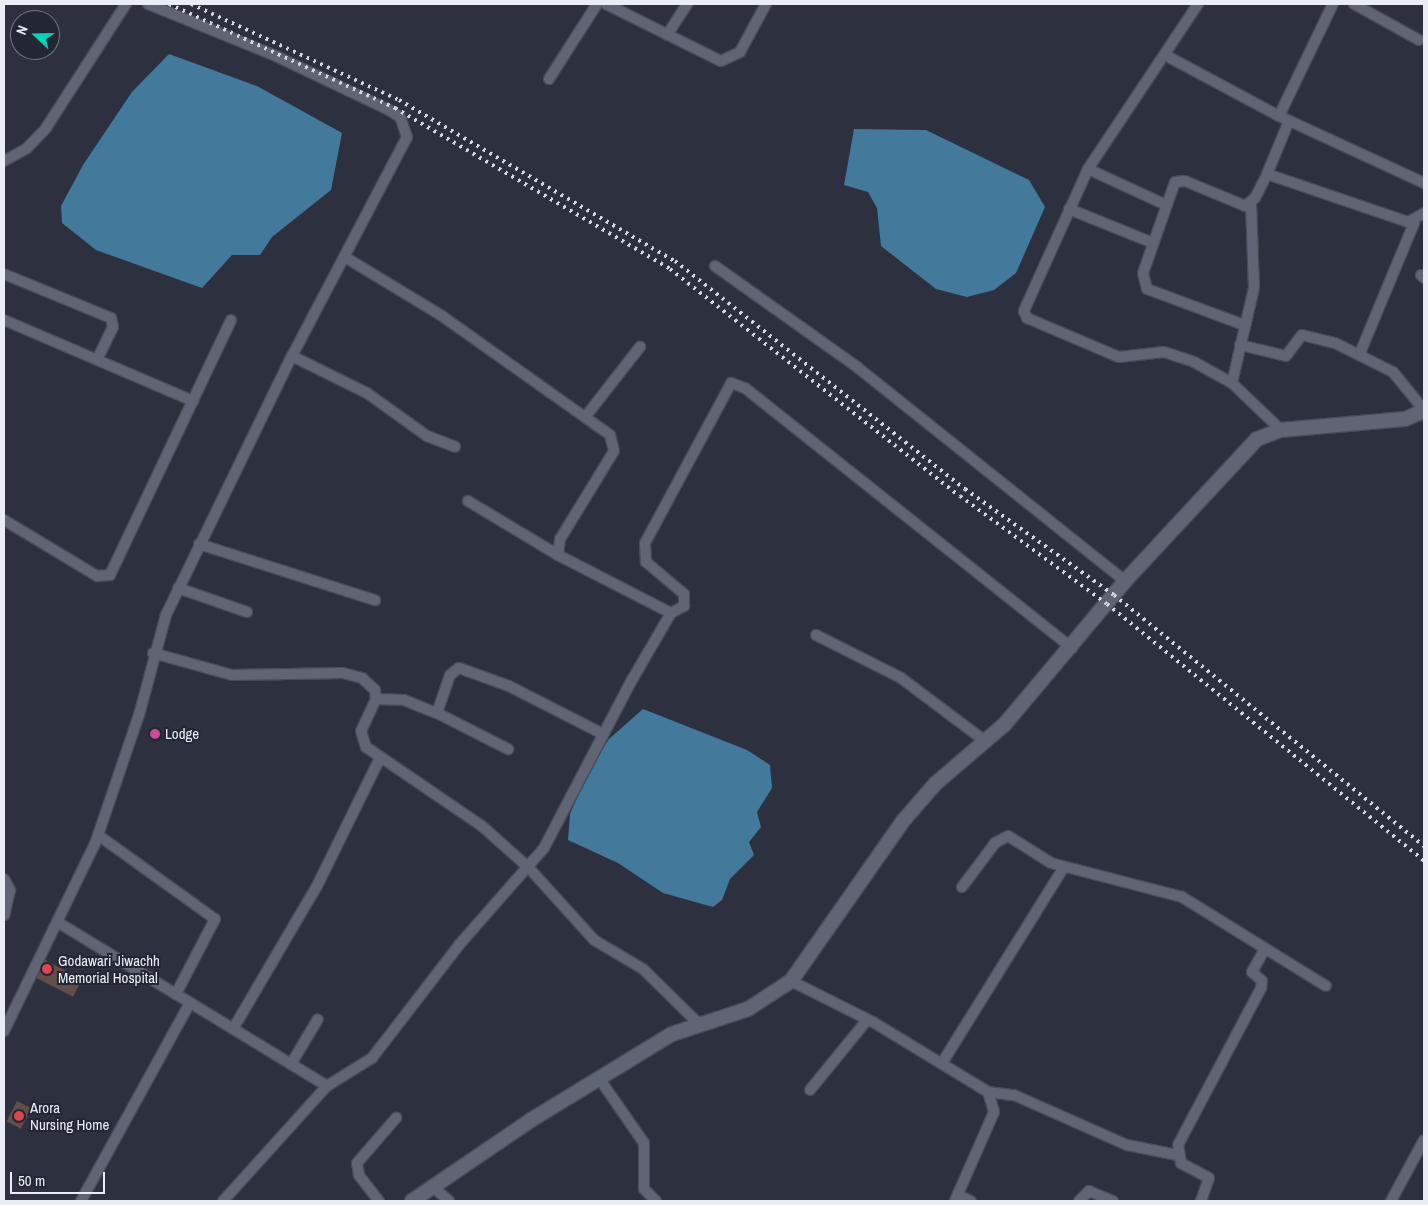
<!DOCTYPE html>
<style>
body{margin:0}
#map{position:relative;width:1428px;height:1205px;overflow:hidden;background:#2d313f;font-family:"Archivo Narrow",sans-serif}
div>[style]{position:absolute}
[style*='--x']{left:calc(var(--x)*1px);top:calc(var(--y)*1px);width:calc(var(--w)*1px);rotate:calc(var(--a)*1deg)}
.water>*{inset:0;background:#43799b}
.building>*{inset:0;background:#614f49;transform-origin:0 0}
.roads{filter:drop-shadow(1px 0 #484c57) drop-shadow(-1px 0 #484c57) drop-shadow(0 1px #484c57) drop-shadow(0 -1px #484c57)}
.street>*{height:10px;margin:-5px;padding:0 5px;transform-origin:5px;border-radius:5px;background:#606575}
.secondary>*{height:14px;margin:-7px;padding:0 7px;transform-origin:7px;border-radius:7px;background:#606575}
.rail>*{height:4px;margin-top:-2px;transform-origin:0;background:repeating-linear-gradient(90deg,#d5d8e2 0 2.5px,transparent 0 7.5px)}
.dots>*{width:14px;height:14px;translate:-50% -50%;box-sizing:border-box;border:2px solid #232734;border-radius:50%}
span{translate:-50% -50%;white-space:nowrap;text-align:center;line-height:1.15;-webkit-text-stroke:4px #232734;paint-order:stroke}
.poi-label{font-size:15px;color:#eaedf6}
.left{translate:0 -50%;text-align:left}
.frame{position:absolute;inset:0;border:5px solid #eaedf6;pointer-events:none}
.north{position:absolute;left:10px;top:10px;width:50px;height:50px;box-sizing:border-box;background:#232734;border:1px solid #737682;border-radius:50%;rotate:291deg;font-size:14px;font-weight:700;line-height:20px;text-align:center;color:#eaedf6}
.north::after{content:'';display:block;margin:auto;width:18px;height:22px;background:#00d5b7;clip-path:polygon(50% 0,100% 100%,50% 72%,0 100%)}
.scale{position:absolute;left:10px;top:1172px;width:95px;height:22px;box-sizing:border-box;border:2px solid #eaedf6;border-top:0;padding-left:6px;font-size:15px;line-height:18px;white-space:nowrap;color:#eaedf6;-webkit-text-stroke:4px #232734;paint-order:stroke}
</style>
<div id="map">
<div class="water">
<div style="clip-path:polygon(169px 54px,257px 86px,342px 133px,331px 190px,272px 237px,260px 255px,232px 255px,202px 288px,96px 250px,62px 223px,61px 206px,83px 165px,132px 92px)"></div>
<div style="clip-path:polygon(854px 129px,926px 130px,1029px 180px,1045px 207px,1016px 273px,994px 290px,967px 297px,936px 289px,881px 246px,877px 208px,868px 192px,844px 185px)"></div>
<div style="clip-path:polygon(643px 709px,747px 750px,770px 765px,772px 788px,757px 812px,761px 827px,749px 842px,754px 855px,730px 879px,722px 900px,713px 907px,663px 893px,618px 863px,568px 840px,570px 814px,589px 770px,609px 739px)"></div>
</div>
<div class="building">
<div style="left:43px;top:959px;width:44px;height:20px;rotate:27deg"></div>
<div style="left:17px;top:1101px;width:16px;height:23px;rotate:27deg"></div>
</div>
<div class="roads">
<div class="street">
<div style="--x:606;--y:4;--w:128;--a:26.4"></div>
<div style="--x:721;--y:61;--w:21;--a:-25"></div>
<div style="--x:740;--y:52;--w:55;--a:-61.6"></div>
<div style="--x:1198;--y:4;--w:198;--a:123.7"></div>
<div style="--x:1088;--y:169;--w:156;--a:114.3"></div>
<div style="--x:1024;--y:311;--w:8;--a:67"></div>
<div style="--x:1027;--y:318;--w:100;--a:23"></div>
<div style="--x:1119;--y:357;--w:45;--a:-6.3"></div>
<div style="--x:1164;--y:352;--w:32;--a:18"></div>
<div style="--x:1194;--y:362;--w:43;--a:28.9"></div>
<div style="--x:1232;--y:383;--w:68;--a:43.8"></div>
<div style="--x:1354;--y:4;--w:74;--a:29"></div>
<div style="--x:667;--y:35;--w:37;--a:-57"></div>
<div style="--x:1165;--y:55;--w:129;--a:28.2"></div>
<div style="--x:1279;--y:116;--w:124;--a:-64.3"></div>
<div style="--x:549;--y:79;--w:89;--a:-57.4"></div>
<div style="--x:1279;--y:116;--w:160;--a:24.8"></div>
<div style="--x:4;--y:161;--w:26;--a:-29"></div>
<div style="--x:27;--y:148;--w:28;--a:-46"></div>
<div style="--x:46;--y:128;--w:148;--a:-57.2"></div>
<div style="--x:1088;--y:169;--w:86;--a:24.8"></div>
<div style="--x:1267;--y:174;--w:57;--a:-67.5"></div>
<div style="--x:1069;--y:209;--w:91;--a:22"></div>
<div style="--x:345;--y:257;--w:114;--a:31.3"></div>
<div style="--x:442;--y:316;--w:206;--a:35.3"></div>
<div style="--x:610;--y:435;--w:16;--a:76"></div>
<div style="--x:614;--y:451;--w:103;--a:121.5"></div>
<div style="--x:560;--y:539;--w:16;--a:97"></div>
<div style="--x:558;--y:555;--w:127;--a:27.2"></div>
<div style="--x:715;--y:266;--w:174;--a:35.4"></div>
<div style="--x:857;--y:367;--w:343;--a:38.6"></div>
<div style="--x:4;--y:274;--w:116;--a:22.4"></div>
<div style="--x:111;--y:318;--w:9;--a:77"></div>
<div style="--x:113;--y:327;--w:34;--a:116"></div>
<div style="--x:1421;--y:275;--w:4;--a:45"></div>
<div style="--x:4;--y:320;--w:206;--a:23.2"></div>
<div style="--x:1244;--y:325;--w:103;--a:-159.6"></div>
<div style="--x:1147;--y:289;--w:16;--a:-104"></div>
<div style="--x:1143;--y:273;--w:96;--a:-70.6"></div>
<div style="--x:1175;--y:182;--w:10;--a:-6"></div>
<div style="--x:1185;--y:181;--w:65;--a:22.6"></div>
<div style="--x:1245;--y:206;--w:13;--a:-39"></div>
<div style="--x:1255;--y:198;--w:27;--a:-63"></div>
<div style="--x:1267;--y:174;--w:149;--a:18.8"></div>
<div style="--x:1408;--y:222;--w:18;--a:-29"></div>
<div style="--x:1240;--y:345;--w:47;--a:13.4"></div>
<div style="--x:1286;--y:356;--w:26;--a:-53"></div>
<div style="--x:1302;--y:335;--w:34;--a:14"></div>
<div style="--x:1335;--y:343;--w:65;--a:26.6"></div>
<div style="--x:1393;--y:372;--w:49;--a:50.8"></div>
<div style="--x:1360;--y:353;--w:141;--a:-67.4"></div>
<div style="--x:292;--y:356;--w:84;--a:26.3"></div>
<div style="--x:367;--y:393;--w:74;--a:35.6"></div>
<div style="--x:427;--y:436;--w:30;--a:21"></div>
<div style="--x:1232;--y:383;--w:98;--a:-77"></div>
<div style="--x:1254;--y:288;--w:84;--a:-92"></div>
<div style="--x:586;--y:416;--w:88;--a:-52"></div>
<div style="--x:468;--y:501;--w:105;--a:31"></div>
<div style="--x:4;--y:520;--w:109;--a:31.1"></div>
<div style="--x:97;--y:576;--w:13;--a:-4"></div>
<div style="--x:110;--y:575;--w:282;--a:-64.6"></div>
<div style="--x:199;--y:544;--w:185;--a:17.7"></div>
<div style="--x:178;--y:588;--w:73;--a:19.2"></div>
<div style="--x:816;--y:635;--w:95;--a:26.8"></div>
<div style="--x:901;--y:678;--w:105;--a:36.9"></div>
<div style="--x:153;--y:653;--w:82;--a:15.6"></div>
<div style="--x:232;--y:675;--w:111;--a:-1"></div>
<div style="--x:343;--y:673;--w:20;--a:15"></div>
<div style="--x:362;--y:678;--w:18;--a:43"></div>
<div style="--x:375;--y:690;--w:9;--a:84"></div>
<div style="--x:376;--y:699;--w:35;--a:115"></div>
<div style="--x:361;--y:731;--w:17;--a:73"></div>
<div style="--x:366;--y:747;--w:140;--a:34.3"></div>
<div style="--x:482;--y:826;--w:63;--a:41.8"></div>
<div style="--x:529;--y:868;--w:97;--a:47.9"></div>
<div style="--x:594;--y:940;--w:57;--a:30.6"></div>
<div style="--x:643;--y:969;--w:78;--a:44.5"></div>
<div style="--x:376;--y:699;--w:28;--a:2"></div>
<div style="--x:404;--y:700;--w:35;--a:22"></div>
<div style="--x:437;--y:713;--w:40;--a:-71.1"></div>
<div style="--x:450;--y:675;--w:11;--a:-38"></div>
<div style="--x:459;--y:668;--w:53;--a:19.8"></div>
<div style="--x:509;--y:686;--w:106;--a:27.1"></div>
<div style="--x:437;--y:713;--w:80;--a:26.9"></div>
<div style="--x:98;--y:835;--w:144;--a:35.7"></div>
<div style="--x:215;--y:919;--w:85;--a:117.5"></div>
<div style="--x:4;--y:879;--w:13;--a:61"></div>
<div style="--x:10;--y:890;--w:26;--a:103"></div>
<div style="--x:962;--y:887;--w:55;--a:-53.1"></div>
<div style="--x:995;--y:843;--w:15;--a:-28"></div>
<div style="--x:1008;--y:836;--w:51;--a:32.1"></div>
<div style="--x:1051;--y:863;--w:135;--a:14.5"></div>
<div style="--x:1182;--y:897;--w:169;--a:31.7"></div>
<div style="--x:59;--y:923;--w:314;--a:31.3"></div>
<div style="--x:791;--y:981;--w:92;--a:26.6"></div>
<div style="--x:873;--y:1022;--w:135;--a:31.3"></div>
<div style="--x:988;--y:1092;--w:21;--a:73"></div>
<div style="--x:994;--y:1112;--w:97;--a:113.7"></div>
<div style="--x:233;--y:1029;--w:166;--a:-59.6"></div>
<div style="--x:317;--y:886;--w:143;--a:-63.8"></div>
<div style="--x:4;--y:1031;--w:208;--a:-64.1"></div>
<div style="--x:95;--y:844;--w:136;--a:-71.2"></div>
<div style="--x:139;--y:715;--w:104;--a:-74.9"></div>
<div style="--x:166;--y:615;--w:288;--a:-64.1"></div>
<div style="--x:292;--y:356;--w:247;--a:-62.3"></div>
<div style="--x:407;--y:137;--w:21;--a:-109"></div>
<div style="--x:400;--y:117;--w:13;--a:-148"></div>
<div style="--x:389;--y:110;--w:125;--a:-154.5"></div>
<div style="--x:276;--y:56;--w:138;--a:-157.9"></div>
<div style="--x:942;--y:1063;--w:231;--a:-58.1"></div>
<div style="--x:291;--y:1064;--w:52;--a:-59"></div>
<div style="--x:601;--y:1081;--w:75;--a:55.3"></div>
<div style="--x:644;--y:1143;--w:46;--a:90"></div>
<div style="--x:644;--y:1189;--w:17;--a:45"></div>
<div style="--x:810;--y:1090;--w:90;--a:-50.8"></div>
<div style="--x:988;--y:1092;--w:26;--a:7"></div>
<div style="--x:1014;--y:1095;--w:124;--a:23.9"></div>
<div style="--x:1127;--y:1145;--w:51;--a:11.3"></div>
<div style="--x:433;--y:1187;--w:21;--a:41"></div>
<div style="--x:958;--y:1195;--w:14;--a:25"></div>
<div style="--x:81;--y:1201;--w:226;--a:-61.2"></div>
<div style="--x:223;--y:1201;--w:155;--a:-47.9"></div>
<div style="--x:327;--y:1086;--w:53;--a:-31.9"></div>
<div style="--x:372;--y:1058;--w:143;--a:-52.4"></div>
<div style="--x:459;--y:945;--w:129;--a:-48.8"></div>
<div style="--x:544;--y:848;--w:190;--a:-62.4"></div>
<div style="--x:632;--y:680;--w:78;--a:-59.8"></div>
<div style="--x:671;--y:613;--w:15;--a:-28"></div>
<div style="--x:684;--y:606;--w:12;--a:-90"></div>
<div style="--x:684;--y:594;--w:50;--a:-139.9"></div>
<div style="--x:646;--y:562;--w:19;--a:-93"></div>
<div style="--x:645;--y:543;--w:182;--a:-61.7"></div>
<div style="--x:731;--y:383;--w:15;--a:20"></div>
<div style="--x:745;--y:388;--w:418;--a:38.5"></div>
<div style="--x:379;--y:1201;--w:33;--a:-128"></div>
<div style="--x:359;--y:1175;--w:12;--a:-99"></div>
<div style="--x:357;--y:1163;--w:60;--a:-49.1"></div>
<div style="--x:1079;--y:1201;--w:14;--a:-45"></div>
<div style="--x:1089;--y:1191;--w:26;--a:23"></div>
<div style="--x:1201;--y:1201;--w:24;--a:-71"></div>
<div style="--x:1209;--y:1178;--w:32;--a:-152"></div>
<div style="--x:1181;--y:1163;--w:18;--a:-99"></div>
<div style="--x:1178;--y:1145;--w:178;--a:-62.1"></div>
<div style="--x:1261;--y:988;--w:7;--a:-82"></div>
<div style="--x:1262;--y:981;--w:13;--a:-138"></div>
<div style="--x:1252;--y:972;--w:26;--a:-61"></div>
<div style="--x:1391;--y:1201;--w:69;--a:-61.6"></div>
</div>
<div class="secondary">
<div style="--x:412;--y:1201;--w:144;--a:-34.2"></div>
<div style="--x:531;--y:1120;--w:165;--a:-31.4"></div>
<div style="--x:672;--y:1034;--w:80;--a:-18.2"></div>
<div style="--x:748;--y:1009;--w:51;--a:-33.1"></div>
<div style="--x:791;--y:981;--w:195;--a:-55"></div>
<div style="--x:903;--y:821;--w:49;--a:-49.1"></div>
<div style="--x:935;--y:784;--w:92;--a:-40.6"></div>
<div style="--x:1005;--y:724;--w:187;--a:-50"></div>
<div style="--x:1125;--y:581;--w:194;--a:-47.1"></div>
<div style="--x:1257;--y:439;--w:26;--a:-21"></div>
<div style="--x:1281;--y:430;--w:124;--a:-5.1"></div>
<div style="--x:1405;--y:419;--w:21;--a:-23"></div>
</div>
</div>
<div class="rail">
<div style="--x:169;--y:4;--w:249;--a:24.7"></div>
<div style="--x:395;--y:108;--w:319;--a:30.3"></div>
<div style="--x:670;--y:269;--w:368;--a:38.1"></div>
<div style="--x:960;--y:496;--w:182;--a:36.3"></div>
<div style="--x:1107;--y:604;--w:408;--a:39"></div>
<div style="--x:191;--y:4;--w:229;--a:24.8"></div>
<div style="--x:399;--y:100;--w:320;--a:30.3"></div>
<div style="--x:675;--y:261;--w:369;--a:38.2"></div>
<div style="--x:965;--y:489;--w:183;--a:35.4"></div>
<div style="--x:1114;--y:595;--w:399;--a:39"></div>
</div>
<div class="dots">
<div style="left:155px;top:734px;background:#d1479c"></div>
<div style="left:47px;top:969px;background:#e0444e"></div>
<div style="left:19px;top:1116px;background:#e0444e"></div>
</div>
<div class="poi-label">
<span class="left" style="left:165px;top:734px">Lodge</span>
<span class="left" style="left:58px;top:969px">Godawari Jiwachh<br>Memorial Hospital</span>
<span class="left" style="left:30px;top:1116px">Arora<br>Nursing Home</span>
</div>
<div class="frame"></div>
<div class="north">N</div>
<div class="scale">50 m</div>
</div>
